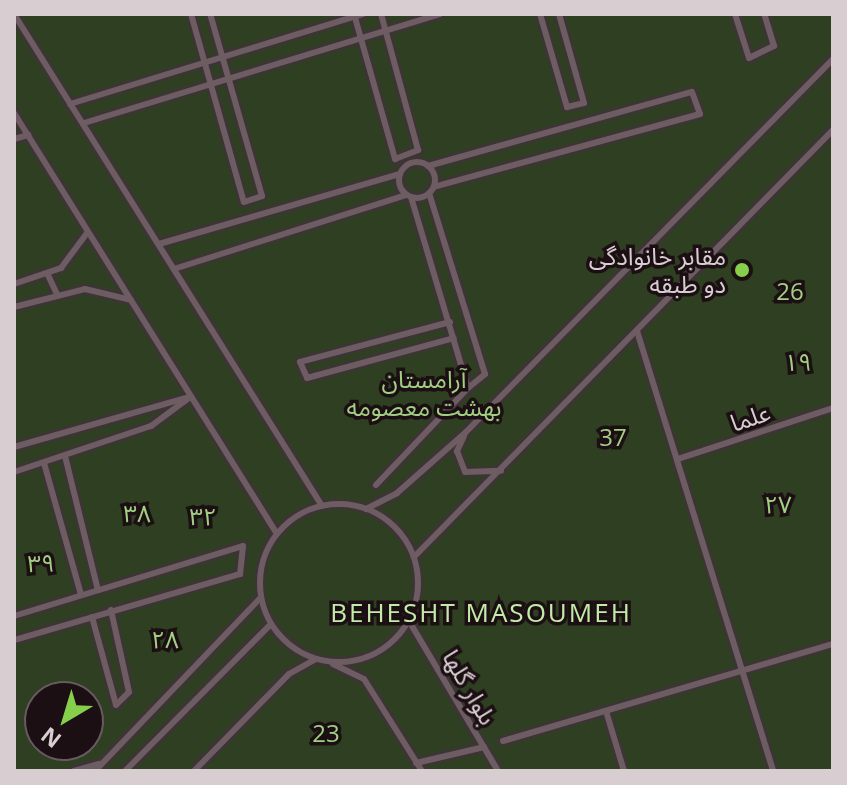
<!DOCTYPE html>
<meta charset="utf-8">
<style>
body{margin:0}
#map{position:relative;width:847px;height:785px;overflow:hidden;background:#26181c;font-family:"Open Sans","Noto Sans Arabic",sans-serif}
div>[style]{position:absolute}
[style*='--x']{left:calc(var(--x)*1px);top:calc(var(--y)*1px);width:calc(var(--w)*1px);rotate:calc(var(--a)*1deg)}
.green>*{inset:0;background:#2e4021}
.roads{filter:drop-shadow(2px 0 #3e3437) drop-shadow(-2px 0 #3e3437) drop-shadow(0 2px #3e3437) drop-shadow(0 -2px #3e3437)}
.service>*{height:6px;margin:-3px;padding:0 3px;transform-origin:3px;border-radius:3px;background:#6d5d62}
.service>.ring{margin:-3px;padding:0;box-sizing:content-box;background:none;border:6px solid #6d5d62;border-radius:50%}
.dots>*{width:22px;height:22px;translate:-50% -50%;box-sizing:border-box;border:4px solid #1c0f13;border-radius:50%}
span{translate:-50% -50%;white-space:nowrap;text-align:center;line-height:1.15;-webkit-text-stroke:7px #1c0f13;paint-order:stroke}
.poi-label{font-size:24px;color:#d8ced1}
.right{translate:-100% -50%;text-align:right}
.park-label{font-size:24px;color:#a2d083}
.street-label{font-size:24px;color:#d8ced1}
.neighbourhood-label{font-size:26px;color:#c1eba7;letter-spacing:2px}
.frame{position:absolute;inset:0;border:16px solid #d8ced1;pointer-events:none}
.north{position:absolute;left:24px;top:681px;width:80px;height:80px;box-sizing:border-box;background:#1c0f13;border:2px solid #675b5f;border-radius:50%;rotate:218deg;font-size:22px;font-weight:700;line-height:32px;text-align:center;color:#d8ced1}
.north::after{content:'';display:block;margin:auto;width:28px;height:36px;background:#86cf4b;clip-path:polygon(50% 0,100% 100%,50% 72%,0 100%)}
</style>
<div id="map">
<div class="green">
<div style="clip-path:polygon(evenodd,14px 14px,833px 14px,833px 771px,14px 771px,14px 14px,40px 697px,88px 697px,88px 745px,40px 745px,40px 697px)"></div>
</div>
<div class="roads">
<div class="service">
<div style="--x:14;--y:14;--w:580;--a:57.95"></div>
<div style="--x:191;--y:14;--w:195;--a:74.3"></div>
<div style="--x:244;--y:202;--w:19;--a:-18"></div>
<div style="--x:262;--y:196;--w:189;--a:-105.9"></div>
<div style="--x:354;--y:14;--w:151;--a:74.2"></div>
<div style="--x:395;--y:159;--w:25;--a:-21"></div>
<div style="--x:418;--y:150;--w:141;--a:-105.2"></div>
<div style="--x:540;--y:14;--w:97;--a:73.8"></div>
<div style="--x:567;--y:107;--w:17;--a:-13"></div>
<div style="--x:584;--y:103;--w:92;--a:-105.7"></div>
<div style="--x:735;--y:14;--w:46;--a:72.3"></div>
<div style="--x:749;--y:58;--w:28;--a:-26"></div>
<div style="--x:774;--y:46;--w:34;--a:-107"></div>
<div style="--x:70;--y:104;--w:306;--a:-17.1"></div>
<div style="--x:14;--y:113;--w:496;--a:58"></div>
<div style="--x:84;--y:123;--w:372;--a:-17"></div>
<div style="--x:14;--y:139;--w:15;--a:-16"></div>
<div class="ring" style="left:399px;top:162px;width:30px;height:30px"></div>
<div style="--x:428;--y:166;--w:274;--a:-15.7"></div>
<div style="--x:692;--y:92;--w:23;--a:70"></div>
<div style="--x:700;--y:114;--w:276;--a:164.7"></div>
<div style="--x:411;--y:197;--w:199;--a:73.4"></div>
<div style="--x:468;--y:388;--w:22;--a:-39"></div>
<div style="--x:485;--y:374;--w:189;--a:-107.2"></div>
<div style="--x:159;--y:244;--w:251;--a:-16.2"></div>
<div style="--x:174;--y:269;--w:244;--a:-17.7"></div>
<div style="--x:48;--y:275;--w:21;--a:65"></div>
<div style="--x:14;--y:284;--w:50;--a:-18.8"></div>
<div style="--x:61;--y:268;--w:44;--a:-53.4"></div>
<div style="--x:14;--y:307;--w:73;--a:-14.2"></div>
<div style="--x:85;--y:289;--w:47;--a:13.4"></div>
<div style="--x:450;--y:322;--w:155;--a:165.1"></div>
<div style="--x:300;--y:362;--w:17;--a:66"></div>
<div style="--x:307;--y:378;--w:152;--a:-15.2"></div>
<div style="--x:637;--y:331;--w:461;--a:72.8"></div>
<div style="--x:464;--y:436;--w:17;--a:115"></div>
<div style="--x:457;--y:451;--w:22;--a:69"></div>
<div style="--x:465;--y:472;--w:36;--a:-2"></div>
<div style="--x:14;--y:447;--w:179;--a:-15.9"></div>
<div style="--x:65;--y:456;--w:138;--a:76.2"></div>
<div style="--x:678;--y:459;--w:163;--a:-18.2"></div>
<div style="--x:44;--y:463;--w:137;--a:74.3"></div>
<div style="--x:14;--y:472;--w:145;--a:-18.6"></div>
<div style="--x:151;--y:426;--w:49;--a:-36.6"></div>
<div style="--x:376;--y:485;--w:134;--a:-46.5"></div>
<div class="ring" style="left:260px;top:504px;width:152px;height:152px"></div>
<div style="--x:366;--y:509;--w:35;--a:-27"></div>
<div style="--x:397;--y:493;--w:91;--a:-41.4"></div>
<div style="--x:465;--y:433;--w:525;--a:-45.46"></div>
<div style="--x:414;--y:557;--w:598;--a:-45.54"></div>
<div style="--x:14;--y:616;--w:239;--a:-17"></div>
<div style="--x:243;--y:546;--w:28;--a:96"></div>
<div style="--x:240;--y:574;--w:235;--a:163.7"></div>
<div style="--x:92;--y:617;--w:91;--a:74.7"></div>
<div style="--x:116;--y:705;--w:18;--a:-45"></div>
<div style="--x:129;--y:692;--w:84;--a:-102.4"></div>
<div style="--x:409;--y:621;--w:174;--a:59.3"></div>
<div style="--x:333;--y:664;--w:34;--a:26"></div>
<div style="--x:364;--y:679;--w:109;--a:57.8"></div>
<div style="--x:606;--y:711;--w:63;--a:73.3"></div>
<div style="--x:503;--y:741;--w:344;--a:-16.4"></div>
<div style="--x:416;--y:763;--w:70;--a:-13.2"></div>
<div style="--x:74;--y:771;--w:26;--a:-16"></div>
<div style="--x:95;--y:771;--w:240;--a:-46.3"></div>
<div style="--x:125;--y:771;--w:207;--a:-45.2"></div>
<div style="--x:194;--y:771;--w:136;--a:-45.6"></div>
<div style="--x:289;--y:674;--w:31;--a:-29"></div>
</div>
</div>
<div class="dots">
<div style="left:742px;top:270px;background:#86cf4b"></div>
</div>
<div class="poi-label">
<span class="right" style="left:726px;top:270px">مقابر خانوادگی<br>دو طبقه</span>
</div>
<div class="park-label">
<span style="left:790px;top:291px">26</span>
<span style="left:798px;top:362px">۱۹</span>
<span style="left:424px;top:393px">آرامستان<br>بهشت معصومه</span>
<span style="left:613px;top:437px">37</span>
<span style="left:778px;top:504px">۲۷</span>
<span style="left:137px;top:513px">۳۸</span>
<span style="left:203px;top:516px">۳۲</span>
<span style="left:41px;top:563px">۳۹</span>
<span style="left:165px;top:639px">۲۸</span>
<span style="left:326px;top:733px">23</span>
</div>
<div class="street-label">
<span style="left:750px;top:417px;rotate:-18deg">علما</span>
<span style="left:470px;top:687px;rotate:60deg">بلوار گلها</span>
</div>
<div class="neighbourhood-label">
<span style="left:481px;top:613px">BEHESHT MASOUMEH</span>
</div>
<div class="frame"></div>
<div class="north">N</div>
</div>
